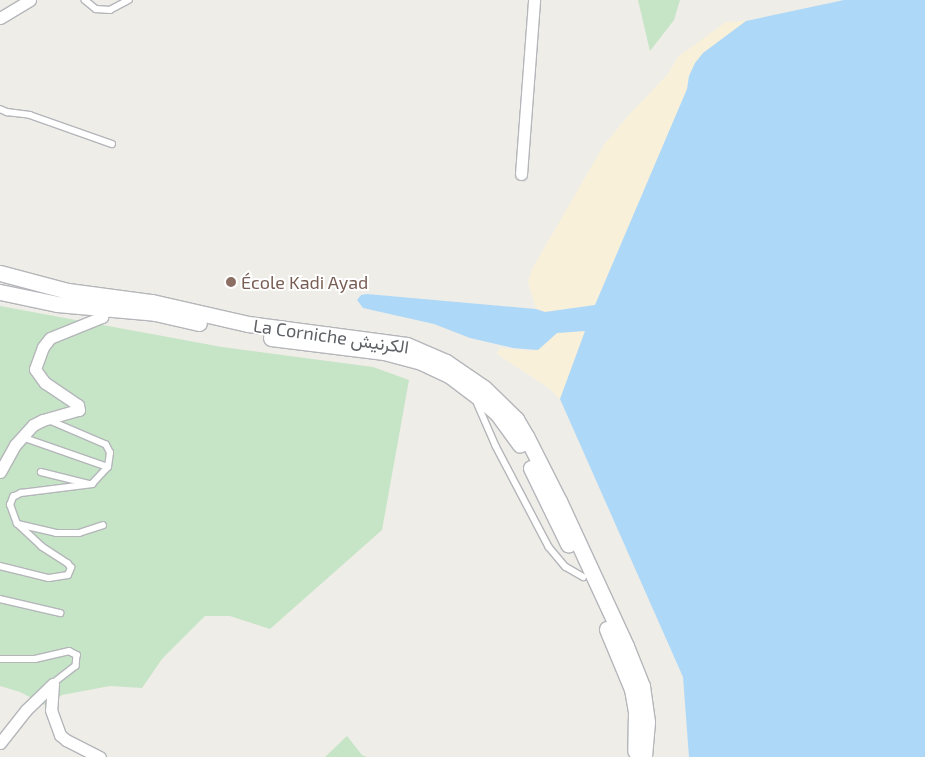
<!DOCTYPE html>
<meta charset="utf-8">
<style>
body{margin:0}
#map{position:relative;width:925px;height:757px;overflow:hidden;background:#efede7;font-family:"Exo 2",Vazirmatn,sans-serif}
div>[style]{position:absolute}
[style*='--x']{left:calc(var(--x)*1px);top:calc(var(--y)*1px);width:calc(var(--w)*1px);rotate:calc(var(--a)*1deg)}
.green>*{inset:0;background:#c6e4c6}
.sand>*{inset:0;background:#f8f0d9}
.water>*{inset:0;background:#aed8f8}
.roads{filter:drop-shadow(1px 0 #b4b6ba) drop-shadow(-1px 0 #b4b6ba) drop-shadow(0 1px #b4b6ba) drop-shadow(0 -1px #b4b6ba)}
.service>*{height:5.5px;margin:-2.75px;padding:0 2.75px;transform-origin:2.75px;border-radius:2.75px;background:#fff}
.minor>*{height:11px;margin:-5.5px;padding:0 5.5px;transform-origin:5.5px;border-radius:5.5px;background:#fff}
.secondary>*{height:15px;margin:-7.5px;padding:0 7.5px;transform-origin:7.5px;border-radius:7.5px;background:#fff}
.dots>*{width:14px;height:14px;translate:-50% -50%;box-sizing:border-box;border:2px solid #fff;border-radius:50%}
span{translate:-50% -50%;white-space:nowrap;text-align:center;line-height:1.15;-webkit-text-stroke:4px #fff;paint-order:stroke}
.education-label{font-size:18px;color:#785e54}
.left{translate:0 -50%;text-align:left}
.street-label{font-size:18px;color:#5e6165}
</style>
<div id="map">
<div class="green">
<div style="clip-path:polygon(638px 0,680px 0,674px 20px,650px 51px)"></div>
<div style="clip-path:polygon(0 306px,222px 347px,373px 367px,409px 380px,382px 530px,270px 629px,230px 616px,205px 616px,162px 659px,142px 688px,110px 686px,62px 695px,45px 705px,20px 692px,0 686px)"></div>
<div style="clip-path:polygon(347px 736px,362px 755px,367px 757px,325px 757px)"></div>
</div>
<div class="sand">
<div style="clip-path:polygon(746px 21px,703px 53px,689px 76px,687px 89px,595px 305px,545px 312px,536px 309px,528px 282px,532px 269px,604px 145px,628px 116px,668px 74px,678px 57px,726px 22px)"></div>
<div style="clip-path:polygon(585px 331px,560px 399px,549px 388px,497px 354px,500px 348px,531px 351px,541px 348px,557px 333px)"></div>
</div>
<div class="water">
<div style="clip-path:polygon(844px 0,925px 0,925px 757px,689px 757px,683px 677px,560px 399px,585px 331px,557px 333px,538px 350px,513px 348px,470px 338px,434px 324px,363px 308px,357px 300px,361px 295px,367px 294px,536px 309px,545px 312px,595px 305px,687px 89px,689px 76px,695px 63px,703px 53px,746px 21px)"></div>
</div>
<div class="roads">
<div class="service">
<div style="--x:85;--y:0;--w:14;--a:39"></div>
<div style="--x:96;--y:9;--w:14;--a:4"></div>
<div style="--x:110;--y:10;--w:21;--a:-28"></div>
<div style="--x:0;--y:109;--w:8;--a:23"></div>
<div style="--x:7;--y:112;--w:23;--a:7"></div>
<div style="--x:30;--y:115;--w:87;--a:19.5"></div>
<div style="--x:476;--y:400;--w:50;--a:66.5"></div>
<div style="--x:496;--y:446;--w:114;--a:62.3"></div>
<div style="--x:549;--y:547;--w:26;--a:50"></div>
<div style="--x:566;--y:567;--w:20;--a:30"></div>
<div style="--x:22;--y:437;--w:91;--a:19.2"></div>
<div style="--x:41;--y:472;--w:50;--a:13.8"></div>
<div style="--x:18;--y:524;--w:39;--a:13"></div>
<div style="--x:56;--y:533;--w:23;--a:0"></div>
<div style="--x:79;--y:533;--w:25;--a:-18"></div>
<div style="--x:0;--y:566;--w:50;--a:13.8"></div>
<div style="--x:49;--y:578;--w:19;--a:-9"></div>
<div style="--x:68;--y:575;--w:8;--a:-67"></div>
<div style="--x:71;--y:568;--w:5;--a:-127"></div>
<div style="--x:68;--y:564;--w:31;--a:-147"></div>
<div style="--x:42;--y:547;--w:34;--a:-137"></div>
<div style="--x:17;--y:524;--w:20;--a:-110"></div>
<div style="--x:10;--y:505;--w:9;--a:-69"></div>
<div style="--x:13;--y:497;--w:9;--a:-27"></div>
<div style="--x:21;--y:493;--w:72;--a:-7.2"></div>
<div style="--x:92;--y:484;--w:23;--a:-47"></div>
<div style="--x:108;--y:467;--w:14;--a:-82"></div>
<div style="--x:110;--y:453;--w:9;--a:-117"></div>
<div style="--x:106;--y:445;--w:63;--a:-156.7"></div>
<div style="--x:0;--y:599;--w:62;--a:13.1"></div>
<div style="--x:0;--y:659;--w:35;--a:0"></div>
<div style="--x:35;--y:659;--w:35;--a:-13"></div>
<div style="--x:69;--y:651;--w:9;--a:27"></div>
<div style="--x:77;--y:655;--w:11;--a:95"></div>
<div style="--x:76;--y:666;--w:29;--a:142"></div>
</div>
<div class="minor">
<div style="--x:0;--y:18;--w:35;--a:-31"></div>
<div style="--x:521;--y:174;--w:174;--a:-85.7"></div>
<div style="--x:0;--y:472;--w:31;--a:-61"></div>
<div style="--x:15;--y:445;--w:27;--a:-48"></div>
<div style="--x:33;--y:425;--w:11;--a:-27"></div>
<div style="--x:43;--y:420;--w:37;--a:-16"></div>
<div style="--x:79;--y:410;--w:5;--a:-101"></div>
<div style="--x:78;--y:405;--w:40;--a:-146"></div>
<div style="--x:45;--y:383;--w:17;--a:-126"></div>
<div style="--x:35;--y:369;--w:23;--a:-70"></div>
<div style="--x:43;--y:347;--w:11;--a:-52"></div>
<div style="--x:50;--y:338;--w:56;--a:-22"></div>
<div style="--x:102;--y:317;--w:16;--a:-72"></div>
<div style="--x:53;--y:684;--w:26;--a:94"></div>
<div style="--x:51;--y:710;--w:27;--a:70"></div>
<div style="--x:60;--y:735;--w:8;--a:40"></div>
<div style="--x:66;--y:740;--w:38;--a:27"></div>
<div style="--x:0;--y:743;--w:42;--a:-51.8"></div>
<div style="--x:26;--y:710;--w:37;--a:-44"></div>
</div>
<div class="secondary">
<div style="--x:0;--y:273;--w:70;--a:14.8"></div>
<div style="--x:68;--y:291;--w:85;--a:7.5"></div>
<div style="--x:152;--y:302;--w:98;--a:12.9"></div>
<div style="--x:248;--y:324;--w:160;--a:7.5"></div>
<div style="--x:407;--y:345;--w:43;--a:23.6"></div>
<div style="--x:446;--y:362;--w:46;--a:34.4"></div>
<div style="--x:484;--y:388;--w:45;--a:44.1"></div>
<div style="--x:516;--y:419;--w:20;--a:60"></div>
<div style="--x:526;--y:436;--w:73;--a:63.1"></div>
<div style="--x:559;--y:501;--w:160;--a:65.2"></div>
<div style="--x:626;--y:646;--w:43;--a:68.2"></div>
<div style="--x:642;--y:686;--w:36;--a:82"></div>
<div style="--x:647;--y:722;--w:35;--a:95"></div>
<div style="--x:0;--y:292;--w:58;--a:11.9"></div>
<div style="--x:57;--y:304;--w:98;--a:5.2"></div>
<div style="--x:155;--y:313;--w:45;--a:12.8"></div>
<div style="--x:271;--y:338;--w:114;--a:7.1"></div>
<div style="--x:384;--y:352;--w:38;--a:15"></div>
<div style="--x:421;--y:362;--w:31;--a:25"></div>
<div style="--x:449;--y:375;--w:34;--a:37"></div>
<div style="--x:476;--y:395;--w:28;--a:41"></div>
<div style="--x:497;--y:413;--w:39;--a:54"></div>
<div style="--x:531;--y:468;--w:85;--a:64"></div>
<div style="--x:607;--y:629;--w:65;--a:67.4"></div>
<div style="--x:632;--y:689;--w:23;--a:80"></div>
<div style="--x:636;--y:712;--w:39;--a:91"></div>
</div>
</div>
<div class="dots">
<div style="left:231px;top:282px;background:#8d6e63"></div>
</div>
<div class="education-label">
<span class="left" style="left:241px;top:282px">École Kadi Ayad</span>
</div>
<div class="street-label">
<span style="left:331px;top:336px;rotate:8deg">La Corniche الكرنيش</span>
</div>
</div>
